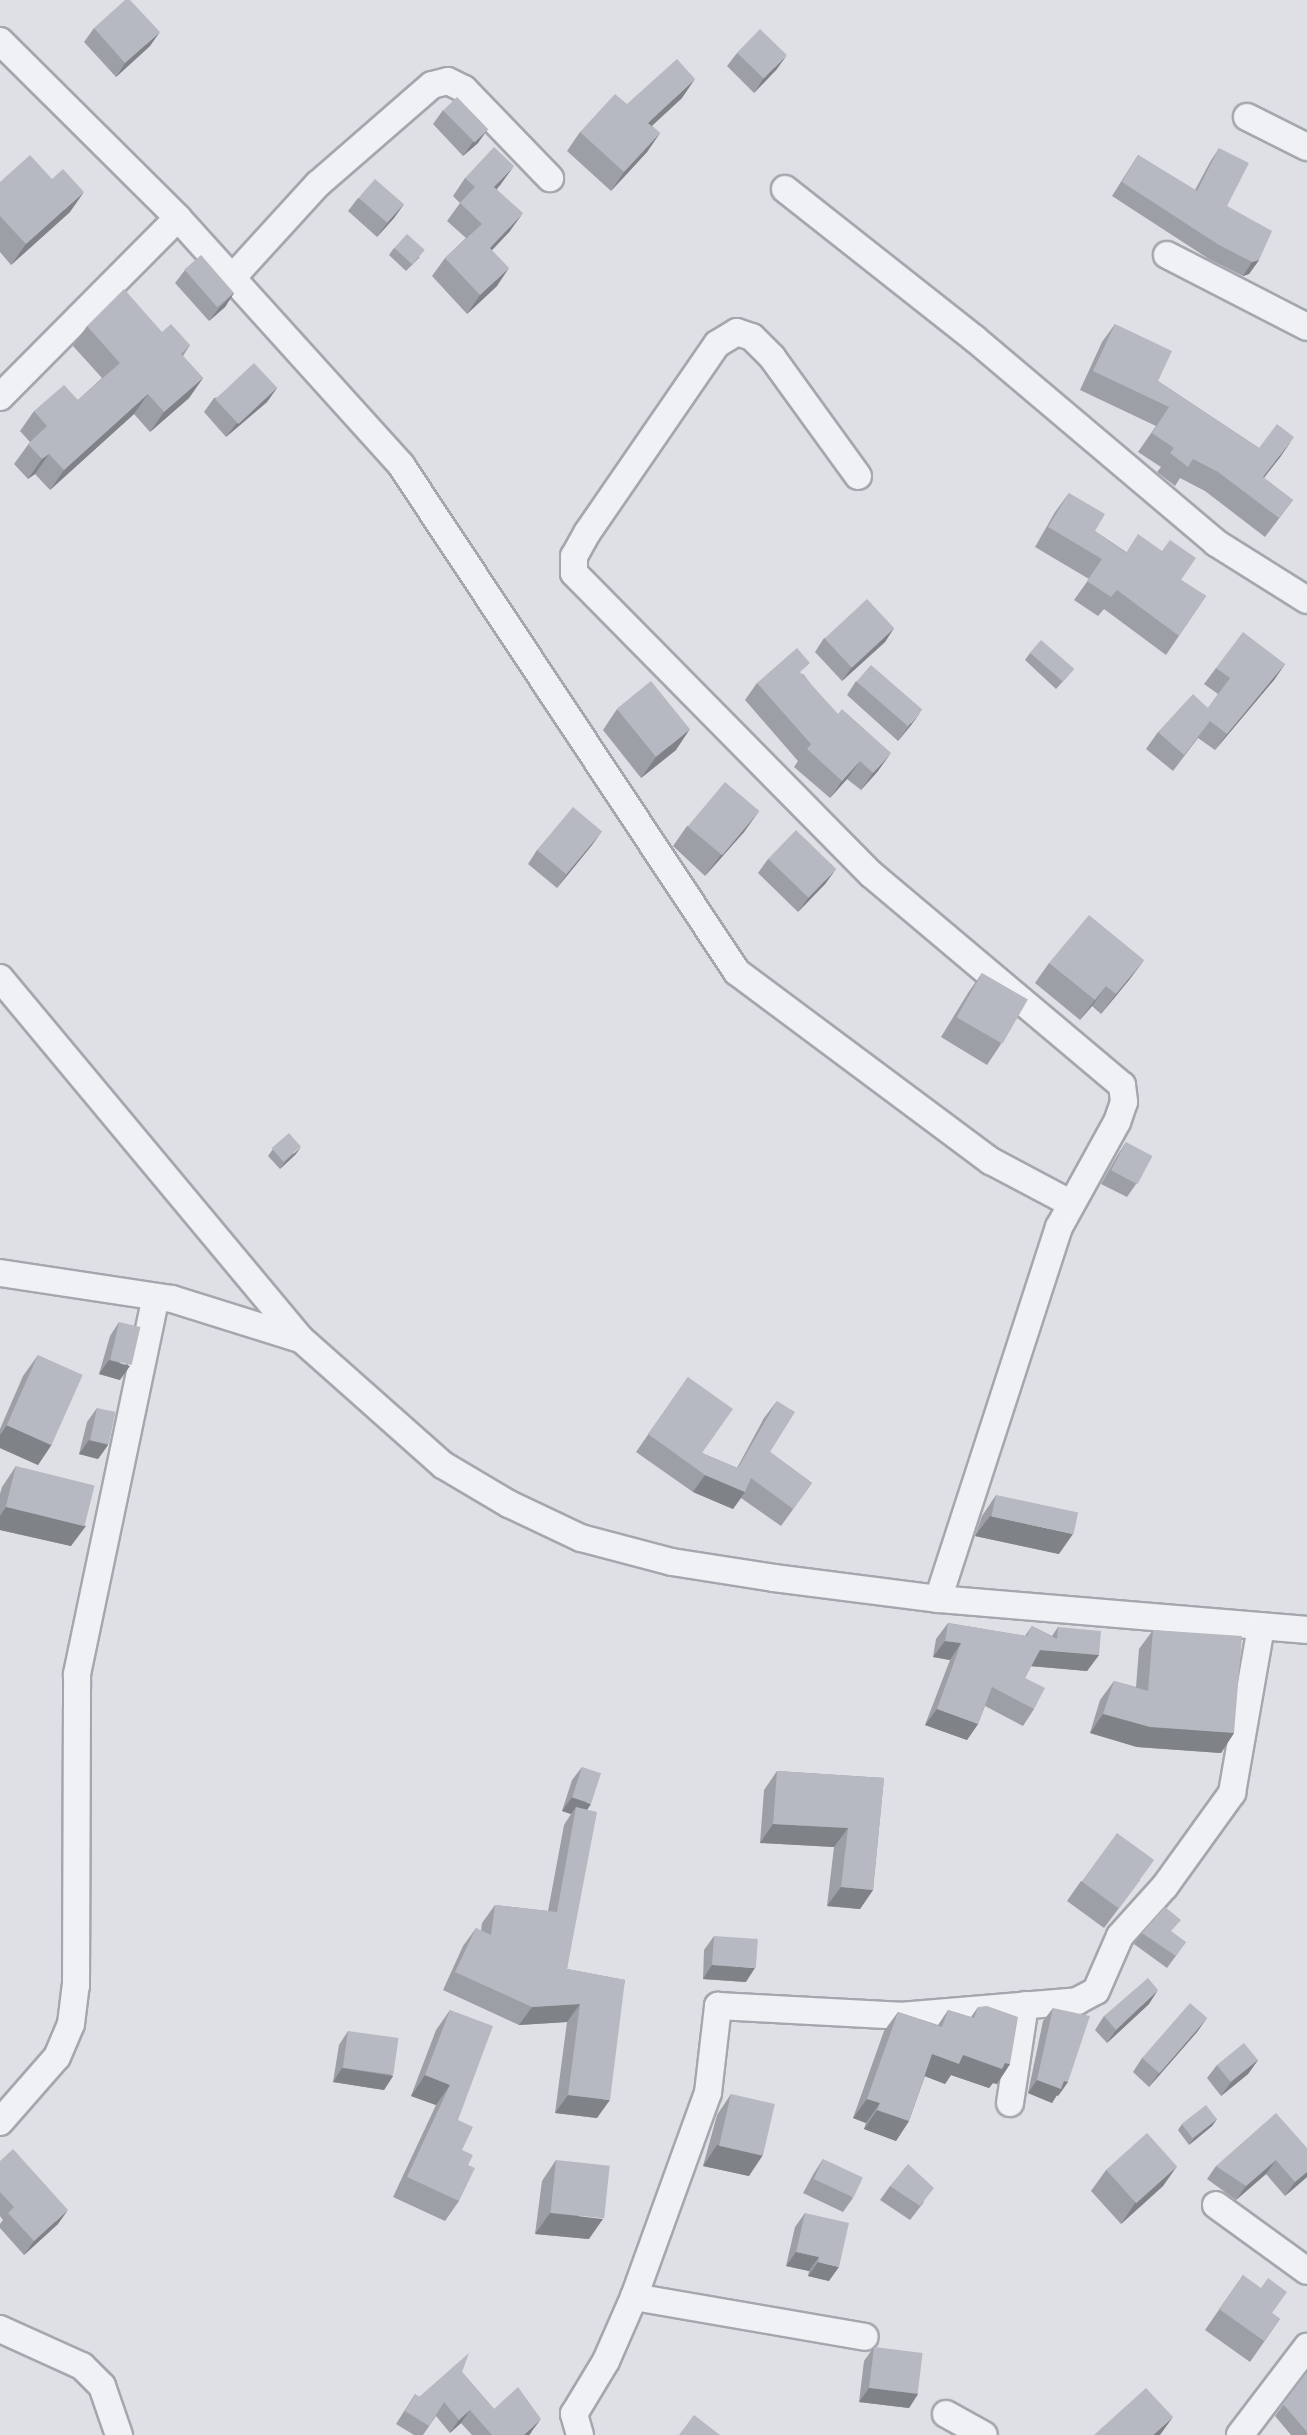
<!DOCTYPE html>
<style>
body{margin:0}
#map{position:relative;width:1307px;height:2435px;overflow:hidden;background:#dee0e5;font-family:Barlow,sans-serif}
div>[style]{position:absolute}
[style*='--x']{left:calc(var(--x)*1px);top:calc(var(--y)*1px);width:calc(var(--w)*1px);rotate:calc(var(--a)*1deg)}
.roads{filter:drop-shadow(2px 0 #a4a7ae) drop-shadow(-2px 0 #a4a7ae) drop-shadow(0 2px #a4a7ae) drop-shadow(0 -2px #a4a7ae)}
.minor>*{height:26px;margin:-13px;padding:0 13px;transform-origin:13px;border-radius:13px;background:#f0f1f4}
.wall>*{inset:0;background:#9d9fa6}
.shaded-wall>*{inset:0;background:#7f8287}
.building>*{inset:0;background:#b6b9c1;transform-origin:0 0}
span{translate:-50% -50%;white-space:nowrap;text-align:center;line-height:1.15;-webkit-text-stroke:6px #edeff3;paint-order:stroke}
</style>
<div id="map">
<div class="roads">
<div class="minor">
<div style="--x:0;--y:41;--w:251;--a:44.8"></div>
<div style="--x:1247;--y:117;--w:67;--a:26.6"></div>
<div style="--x:785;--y:189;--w:242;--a:38.3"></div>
<div style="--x:975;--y:339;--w:316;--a:40.2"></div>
<div style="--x:1216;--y:543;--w:107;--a:32.1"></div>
<div style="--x:1167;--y:255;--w:157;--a:27.2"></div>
<div style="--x:233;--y:277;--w:126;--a:-47.6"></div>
<div style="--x:318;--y:184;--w:151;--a:-41"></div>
<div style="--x:432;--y:85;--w:16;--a:-14"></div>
<div style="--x:448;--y:81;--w:18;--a:27"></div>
<div style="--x:464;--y:89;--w:124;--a:46"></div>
<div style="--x:0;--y:397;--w:252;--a:-45.2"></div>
<div style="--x:178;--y:218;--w:333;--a:47.9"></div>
<div style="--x:401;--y:465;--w:608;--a:56.47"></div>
<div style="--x:737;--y:972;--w:317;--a:36.7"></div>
<div style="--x:991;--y:1161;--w:89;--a:28"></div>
<div style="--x:858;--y:476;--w:147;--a:-125.9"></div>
<div style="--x:772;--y:357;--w:28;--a:-135"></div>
<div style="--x:752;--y:337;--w:16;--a:-162"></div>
<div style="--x:737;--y:332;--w:23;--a:149"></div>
<div style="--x:717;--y:344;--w:229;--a:124.5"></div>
<div style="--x:587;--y:533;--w:26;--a:119"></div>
<div style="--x:574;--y:556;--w:17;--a:90"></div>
<div style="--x:574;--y:573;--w:423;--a:45.4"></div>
<div style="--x:871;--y:874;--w:328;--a:40.1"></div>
<div style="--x:1122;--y:1085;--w:17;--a:83"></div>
<div style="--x:1124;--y:1102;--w:21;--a:109"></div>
<div style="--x:1117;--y:1122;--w:120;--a:118.9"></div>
<div style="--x:1059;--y:1227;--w:391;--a:108"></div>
<div style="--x:0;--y:978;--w:470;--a:50.2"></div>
<div style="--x:301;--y:1339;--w:190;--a:41.6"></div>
<div style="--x:443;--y:1465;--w:77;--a:30.6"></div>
<div style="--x:509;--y:1504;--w:80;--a:25.3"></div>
<div style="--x:581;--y:1538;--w:94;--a:14.8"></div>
<div style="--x:672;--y:1562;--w:103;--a:8.9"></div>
<div style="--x:774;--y:1578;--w:165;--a:7.3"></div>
<div style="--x:938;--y:1599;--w:370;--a:4.8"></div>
<div style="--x:0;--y:1273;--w:174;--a:8.6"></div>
<div style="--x:172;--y:1299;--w:134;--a:17.4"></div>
<div style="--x:1010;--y:2103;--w:99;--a:-81.3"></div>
<div style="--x:0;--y:2122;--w:86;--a:-48.8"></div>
<div style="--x:57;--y:2057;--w:36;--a:-67"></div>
<div style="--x:71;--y:2024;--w:38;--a:-83"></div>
<div style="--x:76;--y:1986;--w:312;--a:-89.8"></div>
<div style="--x:77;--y:1674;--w:377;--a:-78.2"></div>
<div style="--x:1216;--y:2205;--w:112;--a:36"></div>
<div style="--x:634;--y:2297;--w:234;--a:9.8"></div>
<div style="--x:0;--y:2329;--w:90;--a:24.3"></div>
<div style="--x:82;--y:2366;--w:28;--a:45"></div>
<div style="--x:102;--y:2386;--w:52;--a:70.9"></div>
<div style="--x:946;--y:2414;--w:43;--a:28.9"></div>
<div style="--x:580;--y:2435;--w:22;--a:-106"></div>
<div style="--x:574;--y:2414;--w:62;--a:-58.9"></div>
<div style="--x:606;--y:2361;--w:70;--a:-66.4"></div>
<div style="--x:634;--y:2297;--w:217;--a:-70.1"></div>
<div style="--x:708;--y:2093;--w:88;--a:-83.4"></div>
<div style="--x:718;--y:2006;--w:182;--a:3.1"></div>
<div style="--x:900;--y:2016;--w:178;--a:-4.8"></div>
<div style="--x:1077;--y:2001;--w:21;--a:-28"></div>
<div style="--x:1096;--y:1991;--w:60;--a:-66.4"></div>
<div style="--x:1120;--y:1936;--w:67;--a:-48"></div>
<div style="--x:1165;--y:1886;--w:115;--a:-54.2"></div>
<div style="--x:1232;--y:1793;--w:169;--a:-80.1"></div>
<div style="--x:1240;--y:2435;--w:111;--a:-52.7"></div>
</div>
</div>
<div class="wall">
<div style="clip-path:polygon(94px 28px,150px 46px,116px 77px,84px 42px)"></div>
<div style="clip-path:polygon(737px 53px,777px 69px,754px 93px,727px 66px)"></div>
<div style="clip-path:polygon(682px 98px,652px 126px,660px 133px,647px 152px,611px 191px,567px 151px,580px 132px,627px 104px)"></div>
<div style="clip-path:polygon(443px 110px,478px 143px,463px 156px,433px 124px)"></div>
<div style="clip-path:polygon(1219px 148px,1227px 206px,1259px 260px,1249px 274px,1243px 276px,1209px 259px,1112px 196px,1138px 155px,1195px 190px,1210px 162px)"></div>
<div style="clip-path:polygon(465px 178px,501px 184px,497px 189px,510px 231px,492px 250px,497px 286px,467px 314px,432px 276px,445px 258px,466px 238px,447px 221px,460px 203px,453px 196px)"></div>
<div style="clip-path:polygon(0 182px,70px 212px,11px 265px,0 252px)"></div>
<div style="clip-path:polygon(358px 198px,404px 204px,394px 218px,377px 237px,348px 211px)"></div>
<div style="clip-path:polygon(394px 248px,420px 257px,406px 271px,389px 255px)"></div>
<div style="clip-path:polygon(185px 270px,234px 293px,225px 307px,209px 321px,175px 283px)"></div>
<div style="clip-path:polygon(1115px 324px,1158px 381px,1259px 448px,1281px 456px,1264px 478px,1293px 500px,1265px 537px,1205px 491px,1180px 478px,1175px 486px,1157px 472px,1161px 467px,1138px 452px,1156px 426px,1080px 390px,1102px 342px)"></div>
<div style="clip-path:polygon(87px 326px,162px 332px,190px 345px,183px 356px,203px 378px,189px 398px,150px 432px,134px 414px,50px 490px,35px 474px,28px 479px,14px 464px,30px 442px,20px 431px,34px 411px,78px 400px,102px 378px,73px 346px)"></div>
<div style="clip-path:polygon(277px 388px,267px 402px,226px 437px,204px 412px,214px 398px)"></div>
<div style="clip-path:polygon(1069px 493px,1095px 531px,1126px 552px,1181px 580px,1206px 596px,1166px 655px,1104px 609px,1098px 616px,1074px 600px,1089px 579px,1035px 547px,1055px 512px)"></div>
<div style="clip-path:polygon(894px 628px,885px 642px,842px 681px,815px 652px,824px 638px)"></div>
<div style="clip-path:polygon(1030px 653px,1074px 669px,1056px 689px,1025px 660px)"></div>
<div style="clip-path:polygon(1285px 664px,1274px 680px,1215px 750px,1198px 738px,1173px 771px,1146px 749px,1158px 732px,1208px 708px,1218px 694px,1204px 684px,1216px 668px)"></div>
<div style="clip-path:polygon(803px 674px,878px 771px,861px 790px,847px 779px,830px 798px,794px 767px,798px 761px,745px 700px,757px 683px)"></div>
<div style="clip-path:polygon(856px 681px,912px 724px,898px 741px,847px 695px)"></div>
<div style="clip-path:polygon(617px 709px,676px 750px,641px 778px,603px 730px)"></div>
<div style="clip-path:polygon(759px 811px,744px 832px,705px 876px,673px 846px,687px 826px)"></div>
<div style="clip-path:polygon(602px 831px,592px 845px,557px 888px,528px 864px,537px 850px)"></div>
<div style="clip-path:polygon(768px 859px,826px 883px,798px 912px,758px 873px)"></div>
<div style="clip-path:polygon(1144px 960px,1129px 980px,1101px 1014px,1092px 1006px,1080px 1020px,1035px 983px,1049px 963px)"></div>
<div style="clip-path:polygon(982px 973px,1001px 1044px,987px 1065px,941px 1037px,968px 993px)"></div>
<div style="clip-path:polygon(1126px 1142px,1136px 1184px,1127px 1197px,1101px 1184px,1117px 1156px)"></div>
<div style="clip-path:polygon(273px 1149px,296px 1154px,280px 1169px,268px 1156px)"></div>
<div style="clip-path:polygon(119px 1322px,120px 1380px,99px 1374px,110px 1336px)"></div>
<div style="clip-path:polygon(38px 1355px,52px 1444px,38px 1465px,0 1448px,0 1429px,23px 1376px)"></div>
<div style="clip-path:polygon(688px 1377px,702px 1453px,737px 1468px,764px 1418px,777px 1401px,770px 1452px,812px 1483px,781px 1526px,741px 1498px,733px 1509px,693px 1492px,636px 1452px)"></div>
<div style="clip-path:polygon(97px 1408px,108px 1445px,98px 1459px,79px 1454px,87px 1422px)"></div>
<div style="clip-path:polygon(16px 1466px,71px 1546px,0 1530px,0 1494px,2px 1487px)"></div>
<div style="clip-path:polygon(996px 1495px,1059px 1554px,975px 1536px,982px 1516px)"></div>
<div style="clip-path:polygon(948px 1623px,1025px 1636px,1032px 1626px,1052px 1636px,1058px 1627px,1099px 1655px,1087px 1671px,1031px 1666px,1025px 1678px,1034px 1709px,1023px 1726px,985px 1706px,978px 1724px,967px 1740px,925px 1725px,950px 1660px,933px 1657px,936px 1639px)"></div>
<div style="clip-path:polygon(1153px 1630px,1234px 1733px,1221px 1753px,1137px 1747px,1090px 1733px,1100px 1700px,1114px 1681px,1136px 1687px,1139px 1649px)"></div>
<div style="clip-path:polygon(582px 1767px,587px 1810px,567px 1969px,625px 1980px,597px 2118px,555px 2113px,567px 2022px,519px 2025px,443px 1990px,463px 1946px,476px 1928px,481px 1931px,482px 1923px,495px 1905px,548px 1911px,564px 1825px,571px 1814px,562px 1811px,572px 1780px)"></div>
<div style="clip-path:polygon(777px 1771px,884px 1778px,873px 1890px,860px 1909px,827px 1906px,834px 1847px,760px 1843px,764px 1790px)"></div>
<div style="clip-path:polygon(1140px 1880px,1104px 1928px,1067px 1901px,1081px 1881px)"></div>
<div style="clip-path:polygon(1142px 1933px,1186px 1942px,1167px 1968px,1134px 1944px)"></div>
<div style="clip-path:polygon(714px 1936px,746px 1982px,703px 1979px,704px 1950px)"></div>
<div style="clip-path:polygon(1149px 2004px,1107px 2043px,1095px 2030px,1104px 2016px)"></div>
<div style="clip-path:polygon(978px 2007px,1010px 2064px,997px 2084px,993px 2083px,989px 2088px,951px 2075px,945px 2084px,925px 2076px,909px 2121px,896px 2141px,864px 2129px,866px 2123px,853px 2118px,884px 2031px,898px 2012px,938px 2025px,948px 2010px,971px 2017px)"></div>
<div style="clip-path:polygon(1053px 2008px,1068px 2082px,1058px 2096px,1057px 2095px,1052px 2103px,1028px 2093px,1043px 2021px)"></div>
<div style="clip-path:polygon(450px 2010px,458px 2120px,462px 2150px,468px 2165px,459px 2201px,445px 2221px,393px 2197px,436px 2105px,411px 2096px,436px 2030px)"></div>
<div style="clip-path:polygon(1207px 2018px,1197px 2032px,1149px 2087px,1133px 2072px,1142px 2058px)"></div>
<div style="clip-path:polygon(348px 2031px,393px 2076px,384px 2090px,333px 2082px,339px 2045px)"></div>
<div style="clip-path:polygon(1258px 2060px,1248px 2074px,1221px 2096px,1207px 2078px,1217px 2065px)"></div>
<div style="clip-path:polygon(731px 2094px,749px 2176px,703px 2166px,717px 2115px)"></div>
<div style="clip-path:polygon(1217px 2119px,1212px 2126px,1189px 2145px,1178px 2130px,1182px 2124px)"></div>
<div style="clip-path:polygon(1307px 2148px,1307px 2177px,1285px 2196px,1266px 2174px,1236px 2200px,1207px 2179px,1216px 2166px)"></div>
<div style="clip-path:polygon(823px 2159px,853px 2198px,843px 2212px,803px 2193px,814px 2173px)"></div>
<div style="clip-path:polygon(556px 2160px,589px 2239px,535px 2234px,542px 2181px)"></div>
<div style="clip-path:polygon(0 2161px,58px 2224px,24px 2255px,0 2228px,0 2224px,3px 2220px,0 2216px)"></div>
<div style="clip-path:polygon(1177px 2166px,1163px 2186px,1121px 2224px,1091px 2191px,1106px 2170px)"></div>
<div style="clip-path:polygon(890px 2186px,924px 2202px,910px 2220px,880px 2200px)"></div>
<div style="clip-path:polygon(805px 2213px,829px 2281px,808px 2276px,809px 2271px,786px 2266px,795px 2227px)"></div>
<div style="clip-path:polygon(1243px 2275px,1272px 2313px,1280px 2319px,1250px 2362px,1205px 2330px)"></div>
<div style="clip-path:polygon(874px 2347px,918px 2394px,909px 2408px,859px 2402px,864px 2361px)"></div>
<div style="clip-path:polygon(462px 2372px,494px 2409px,532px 2432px,529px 2435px,472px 2435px,461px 2423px,450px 2433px,436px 2416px,423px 2435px,414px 2435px,396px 2424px,415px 2394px,419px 2397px)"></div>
<div style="clip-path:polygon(1307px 2372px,1307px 2435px,1291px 2435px,1275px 2416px)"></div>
</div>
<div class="shaded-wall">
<div style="clip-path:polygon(160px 32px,150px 46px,116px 77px,125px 63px)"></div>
<div style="clip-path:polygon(787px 55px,777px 69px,754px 93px,763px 79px)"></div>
<div style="clip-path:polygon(695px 79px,682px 98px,635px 141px,648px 123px)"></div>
<div style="clip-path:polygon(488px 129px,478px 143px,463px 156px,473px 142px)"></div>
<div style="clip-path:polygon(660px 133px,647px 152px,611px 191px,624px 172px)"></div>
<div style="clip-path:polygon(514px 166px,501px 184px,482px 205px,494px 187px)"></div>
<div style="clip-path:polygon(84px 192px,70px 212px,11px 265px,26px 244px)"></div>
<div style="clip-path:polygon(404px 204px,394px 218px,377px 237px,387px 223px)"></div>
<div style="clip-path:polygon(523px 213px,510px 231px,477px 266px,490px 248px)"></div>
<div style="clip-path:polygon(1259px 260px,1249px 274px,1243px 276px,1252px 262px)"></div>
<div style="clip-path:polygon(509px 268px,497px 286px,467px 314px,480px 295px)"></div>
<div style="clip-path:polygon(234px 293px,225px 307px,209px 321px,219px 308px)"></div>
<div style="clip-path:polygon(203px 378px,189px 398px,150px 432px,164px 412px)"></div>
<div style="clip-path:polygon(277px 388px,267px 402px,226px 437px,236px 424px)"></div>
<div style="clip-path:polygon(148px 394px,134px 414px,50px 490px,64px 470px)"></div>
<div style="clip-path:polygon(1294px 437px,1281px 456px,1249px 496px,1263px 477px)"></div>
<div style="clip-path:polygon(49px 454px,35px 474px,28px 479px,42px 459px)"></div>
<div style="clip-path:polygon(894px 628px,885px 642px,842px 681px,852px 667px)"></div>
<div style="clip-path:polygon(1285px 664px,1274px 680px,1215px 750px,1227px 734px)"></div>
<div style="clip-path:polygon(922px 710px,912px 724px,898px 741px,908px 727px)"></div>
<div style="clip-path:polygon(690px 729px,676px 750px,641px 778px,656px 757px)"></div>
<div style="clip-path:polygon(891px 753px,878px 771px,861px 790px,873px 773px)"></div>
<div style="clip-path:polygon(860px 761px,847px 779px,830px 798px,842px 781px)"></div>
<div style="clip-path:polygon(759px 811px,744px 832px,705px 876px,720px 856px)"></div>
<div style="clip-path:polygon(602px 831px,592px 845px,557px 888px,567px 874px)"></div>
<div style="clip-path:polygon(836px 869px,826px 883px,798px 912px,808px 898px)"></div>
<div style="clip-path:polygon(1144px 960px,1129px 980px,1101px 1014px,1116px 994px)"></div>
<div style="clip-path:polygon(1106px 986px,1092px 1006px,1080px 1020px,1095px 1000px)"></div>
<div style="clip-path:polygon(301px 1147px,296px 1154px,280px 1169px,285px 1162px)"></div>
<div style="clip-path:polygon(109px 1360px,130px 1366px,120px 1380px,99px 1374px)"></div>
<div style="clip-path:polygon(7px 1425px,52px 1444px,38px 1465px,0 1448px,0 1435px)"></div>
<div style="clip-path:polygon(89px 1440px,108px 1445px,98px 1459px,79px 1454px)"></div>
<div style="clip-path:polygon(705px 1475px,745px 1492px,733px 1509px,693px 1492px)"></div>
<div style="clip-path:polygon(6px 1507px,86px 1526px,71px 1546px,0 1530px,0 1516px)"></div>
<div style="clip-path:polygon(990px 1516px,1073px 1534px,1059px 1554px,975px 1536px)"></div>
<div style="clip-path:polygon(945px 1641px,961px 1643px,950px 1660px,933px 1657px)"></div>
<div style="clip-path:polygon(1040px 1650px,1099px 1655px,1087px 1671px,1029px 1666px)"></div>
<div style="clip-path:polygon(937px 1709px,978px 1724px,967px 1740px,925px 1725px)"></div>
<div style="clip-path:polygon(1103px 1714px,1234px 1733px,1221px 1753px,1137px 1747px,1090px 1733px)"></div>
<div style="clip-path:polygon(572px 1797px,591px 1804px,582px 1818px,576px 1807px,571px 1814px,562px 1811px)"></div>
<div style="clip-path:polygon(773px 1824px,848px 1828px,834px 1847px,760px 1843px)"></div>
<div style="clip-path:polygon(841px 1887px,873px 1890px,860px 1909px,827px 1906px)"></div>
<div style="clip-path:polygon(712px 1965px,755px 1968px,746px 1982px,703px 1979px)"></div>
<div style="clip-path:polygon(1158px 1990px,1149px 2004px,1107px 2043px,1116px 2030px)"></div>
<div style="clip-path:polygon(580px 2004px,567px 2022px,519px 2025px,532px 2007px)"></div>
<div style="clip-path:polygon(1207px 2018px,1197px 2032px,1149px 2087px,1159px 2073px)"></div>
<div style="clip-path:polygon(932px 2054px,963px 2055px,1010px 2064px,997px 2084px,993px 2083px,989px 2088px,951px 2075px,945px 2084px,919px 2074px)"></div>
<div style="clip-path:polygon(1258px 2060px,1248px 2074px,1221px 2096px,1231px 2082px)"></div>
<div style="clip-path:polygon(342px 2068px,393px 2076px,384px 2090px,333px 2082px)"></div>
<div style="clip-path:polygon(425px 2075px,450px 2085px,436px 2105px,411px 2096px)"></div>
<div style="clip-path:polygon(1037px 2080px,1064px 2081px,1068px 2082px,1058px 2096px,1057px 2095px,1052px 2103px,1028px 2093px)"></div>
<div style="clip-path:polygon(568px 2095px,610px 2100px,597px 2118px,555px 2113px)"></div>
<div style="clip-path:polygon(867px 2099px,880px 2103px,866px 2123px,853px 2118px)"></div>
<div style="clip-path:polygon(877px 2110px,909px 2121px,896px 2141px,864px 2129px)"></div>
<div style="clip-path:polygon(1217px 2119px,1212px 2126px,1189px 2145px,1194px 2138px)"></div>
<div style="clip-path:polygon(717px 2145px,763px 2155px,749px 2176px,703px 2166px)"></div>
<div style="clip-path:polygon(1276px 2160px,1266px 2174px,1236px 2200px,1246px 2186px)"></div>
<div style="clip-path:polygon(1177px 2166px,1163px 2186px,1121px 2224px,1135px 2203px)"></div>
<div style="clip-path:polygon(1307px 2172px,1307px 2177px,1285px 2196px,1295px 2182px)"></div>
<div style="clip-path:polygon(68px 2210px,58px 2224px,24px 2255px,34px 2241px)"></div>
<div style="clip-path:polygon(550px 2213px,603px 2219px,589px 2239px,535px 2234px)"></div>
<div style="clip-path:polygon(796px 2252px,819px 2257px,809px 2271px,786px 2266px)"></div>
<div style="clip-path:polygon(818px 2262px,839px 2267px,829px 2281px,808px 2276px)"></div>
<div style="clip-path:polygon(869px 2388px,918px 2394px,909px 2408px,859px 2402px)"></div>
<div style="clip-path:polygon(470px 2410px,461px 2423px,450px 2433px,459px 2420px)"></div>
<div style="clip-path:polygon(1173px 2417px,1160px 2435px,1153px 2435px)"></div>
<div style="clip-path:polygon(541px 2419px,529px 2435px,524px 2435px)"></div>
</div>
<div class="building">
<div style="clip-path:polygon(125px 0,130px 0,160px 32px,125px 63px,94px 28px)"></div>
<div style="left:760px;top:29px;width:37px;height:33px;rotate:44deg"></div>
<div style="clip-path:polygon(677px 59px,695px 79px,648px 123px,660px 133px,624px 172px,580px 132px,615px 94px,627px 104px)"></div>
<div style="left:457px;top:97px;width:45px;height:19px;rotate:46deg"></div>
<div style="clip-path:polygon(494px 147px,514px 166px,494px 187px,523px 213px,490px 248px,509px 268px,480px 295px,445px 258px,482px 224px,460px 203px,475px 187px,465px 178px)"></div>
<div style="clip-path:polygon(1219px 148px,1249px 163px,1227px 206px,1272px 231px,1259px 260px,1252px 262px,1219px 245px,1122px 182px,1138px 155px,1197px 191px)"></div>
<div style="clip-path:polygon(30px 155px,52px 179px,63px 169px,84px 192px,26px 244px,0 216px,0 182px)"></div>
<div style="left:375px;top:179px;width:38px;height:25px;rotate:41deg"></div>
<div style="left:407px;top:234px;width:24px;height:19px;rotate:42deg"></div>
<div style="left:201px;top:255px;width:50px;height:22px;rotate:49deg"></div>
<div style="clip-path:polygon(124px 289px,162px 332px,171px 324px,190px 345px,181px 354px,203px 378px,164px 412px,148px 394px,64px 470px,49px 454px,42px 459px,28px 444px,47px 426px,34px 411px,64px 385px,78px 400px,120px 363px,87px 326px)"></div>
<div style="clip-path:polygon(1115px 324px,1172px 351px,1158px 381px,1259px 448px,1277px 424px,1294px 437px,1263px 477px,1293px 500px,1279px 518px,1218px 472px,1193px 459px,1188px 467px,1170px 453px,1174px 448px,1152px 433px,1169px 407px,1093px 371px)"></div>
<div style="left:254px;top:363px;width:34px;height:53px;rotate:47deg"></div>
<div style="clip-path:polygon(1069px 493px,1105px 514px,1095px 531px,1126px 553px,1138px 534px,1162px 551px,1170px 540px,1196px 558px,1181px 580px,1206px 596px,1179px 636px,1117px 590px,1111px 597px,1087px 581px,1102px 559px,1048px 527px)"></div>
<div style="left:867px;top:599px;width:40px;height:58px;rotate:47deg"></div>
<div style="clip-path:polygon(1243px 632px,1285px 664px,1227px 734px,1210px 721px,1184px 755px,1158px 732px,1193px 694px,1208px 708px,1230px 678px,1216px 668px)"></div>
<div style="left:1041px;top:640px;width:44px;height:17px;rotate:41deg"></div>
<div style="clip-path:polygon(797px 648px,810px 663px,800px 672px,838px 714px,842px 709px,891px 753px,873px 773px,860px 761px,842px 781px,807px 749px,811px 744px,757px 683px)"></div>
<div style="left:871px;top:665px;width:68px;height:22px;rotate:41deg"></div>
<div style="left:651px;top:681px;width:62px;height:44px;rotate:51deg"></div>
<div style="left:725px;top:782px;width:45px;height:58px;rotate:40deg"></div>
<div style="left:573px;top:807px;width:38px;height:56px;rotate:40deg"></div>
<div style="left:796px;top:830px;width:56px;height:40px;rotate:44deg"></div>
<div style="clip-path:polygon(1089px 915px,1144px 960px,1116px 994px,1106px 986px,1095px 1000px,1049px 963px)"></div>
<div style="left:982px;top:973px;width:53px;height:51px;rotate:30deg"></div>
<div style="left:289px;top:1133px;width:18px;height:23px;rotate:49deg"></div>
<div style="left:1126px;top:1142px;width:30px;height:32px;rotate:28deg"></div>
<div style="left:119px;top:1322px;width:22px;height:39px;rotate:13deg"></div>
<div style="left:38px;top:1355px;width:49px;height:77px;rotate:24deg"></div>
<div style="clip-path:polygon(688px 1377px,733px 1409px,702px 1453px,738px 1468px,777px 1401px,795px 1412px,770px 1452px,812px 1483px,793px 1509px,751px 1478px,745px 1492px,705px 1475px,648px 1434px)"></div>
<div style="left:97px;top:1408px;width:19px;height:33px;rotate:12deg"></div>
<div style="left:16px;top:1466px;width:81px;height:42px;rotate:14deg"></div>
<div style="left:996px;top:1495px;width:84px;height:22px;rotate:12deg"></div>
<div style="clip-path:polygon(948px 1623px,1027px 1636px,1032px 1626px,1057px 1639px,1058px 1627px,1101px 1631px,1099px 1655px,1040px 1650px,1025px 1678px,1045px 1688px,1034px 1709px,992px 1687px,978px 1724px,937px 1709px,961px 1643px,945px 1641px)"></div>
<div style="clip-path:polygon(1153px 1630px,1242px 1636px,1234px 1733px,1150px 1727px,1103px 1714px,1114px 1681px,1148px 1691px)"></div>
<div style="left:582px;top:1767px;width:20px;height:32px;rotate:18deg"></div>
<div style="clip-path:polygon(777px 1771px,884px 1778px,873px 1890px,841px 1887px,848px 1828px,773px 1824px)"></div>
<div style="clip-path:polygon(576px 1807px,597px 1812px,567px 1969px,625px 1980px,610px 2100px,568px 2095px,580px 2004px,532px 2007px,455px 1972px,476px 1928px,491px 1935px,495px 1905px,557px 1912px)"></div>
<div style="left:1117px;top:1833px;width:46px;height:60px;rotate:36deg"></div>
<div style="clip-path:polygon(1165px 1907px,1181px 1920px,1171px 1931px,1186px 1942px,1176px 1956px,1142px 1933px)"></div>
<div style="left:714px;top:1936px;width:44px;height:29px;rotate:4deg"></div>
<div style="clip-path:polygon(1148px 1978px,1158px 1990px,1116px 2030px,1104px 2016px)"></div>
<div style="left:1190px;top:2003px;width:23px;height:73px;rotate:41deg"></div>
<div style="clip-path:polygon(987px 2006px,1018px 2017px,1010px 2064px,1005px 2063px,1002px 2069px,963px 2055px,959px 2064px,932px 2054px,909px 2121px,877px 2110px,880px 2103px,867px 2099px,898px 2012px,942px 2027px,948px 2010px,974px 2018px,978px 2007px)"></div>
<div style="clip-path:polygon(1053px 2008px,1090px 2016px,1068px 2082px,1064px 2081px,1061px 2089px,1037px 2080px)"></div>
<div style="clip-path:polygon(450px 2010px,493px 2026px,458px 2120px,473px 2127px,462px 2150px,473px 2155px,468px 2165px,475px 2168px,459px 2201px,407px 2177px,450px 2085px,425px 2075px)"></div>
<div style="left:348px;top:2031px;width:51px;height:37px;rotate:8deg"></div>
<div style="left:1244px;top:2043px;width:22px;height:35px;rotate:51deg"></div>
<div style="left:731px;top:2094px;width:45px;height:53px;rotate:13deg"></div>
<div style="left:1206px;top:2105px;width:18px;height:31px;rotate:52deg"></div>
<div style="clip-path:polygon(1276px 2113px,1307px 2148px,1307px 2172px,1295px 2182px,1276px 2160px,1246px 2186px,1216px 2166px)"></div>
<div style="left:1147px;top:2133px;width:45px;height:55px;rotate:48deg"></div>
<div style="clip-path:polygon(13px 2149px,68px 2210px,34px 2241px,8px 2213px,14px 2207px,0 2192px,0 2161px)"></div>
<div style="left:823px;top:2159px;width:44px;height:22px;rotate:25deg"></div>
<div style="left:556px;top:2160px;width:54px;height:53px;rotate:6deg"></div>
<div style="clip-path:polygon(908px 2164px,934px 2188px,920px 2206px,890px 2186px)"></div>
<div style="clip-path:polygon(805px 2213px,849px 2223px,839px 2267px,818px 2262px,819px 2257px,796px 2252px)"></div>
<div style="clip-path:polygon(1243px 2275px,1261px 2288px,1268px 2278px,1287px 2292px,1272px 2313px,1280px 2319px,1264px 2341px,1219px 2309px)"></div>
<div style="left:874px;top:2347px;width:49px;height:41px;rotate:7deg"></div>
<div style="clip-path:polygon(469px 2353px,462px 2372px,494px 2409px,518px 2387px,541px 2419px,524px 2435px,492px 2435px,470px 2410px,459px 2420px,444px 2402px,429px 2426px,405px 2411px,415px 2394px,419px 2397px)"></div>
<div style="clip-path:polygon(1307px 2372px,1307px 2432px,1283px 2404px)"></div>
<div style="clip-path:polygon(1146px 2388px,1173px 2417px,1153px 2435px,1094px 2435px)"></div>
<div style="clip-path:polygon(694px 2415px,720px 2435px,679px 2435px)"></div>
</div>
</div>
